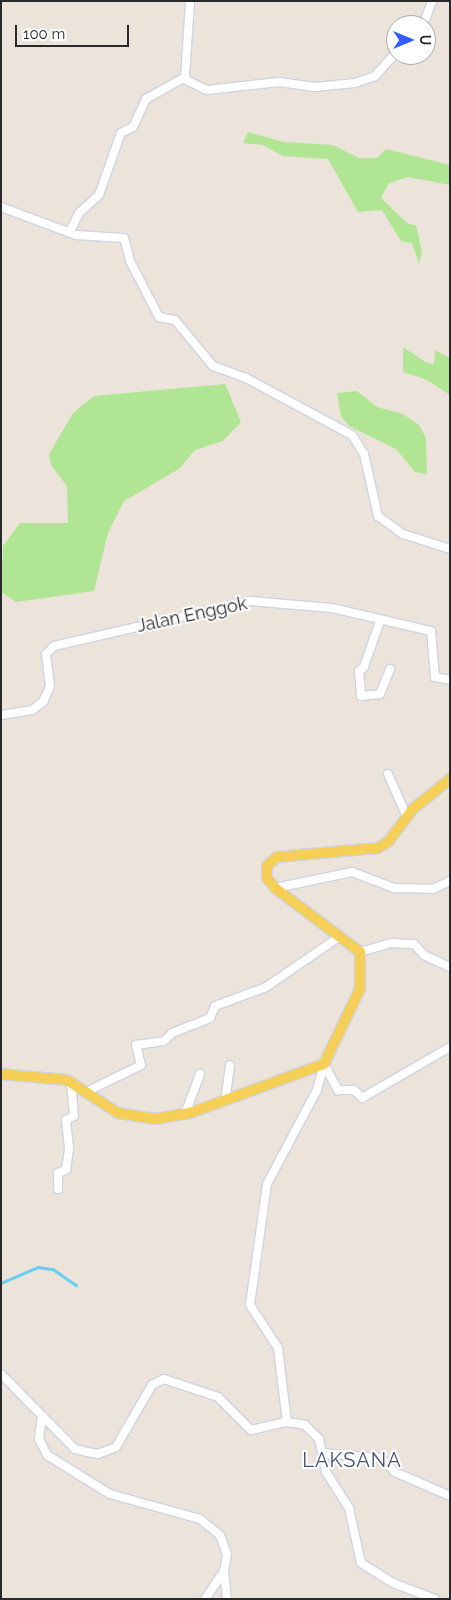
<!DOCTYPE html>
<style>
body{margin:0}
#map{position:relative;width:451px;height:1600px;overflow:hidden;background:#ece4da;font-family:Raleway,sans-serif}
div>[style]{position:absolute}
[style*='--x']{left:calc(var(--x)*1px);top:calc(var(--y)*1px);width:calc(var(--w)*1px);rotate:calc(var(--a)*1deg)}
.green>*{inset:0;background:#b0e594}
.stream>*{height:2.5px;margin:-1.25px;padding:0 1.25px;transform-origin:1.25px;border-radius:1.25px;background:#69cef2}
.roads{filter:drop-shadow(1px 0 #cfd3e3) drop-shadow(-1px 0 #cfd3e3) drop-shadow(0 1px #cfd3e3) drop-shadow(0 -1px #cfd3e3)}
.minor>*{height:8px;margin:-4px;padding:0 4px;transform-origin:4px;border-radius:4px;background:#fff}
.major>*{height:10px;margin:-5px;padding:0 5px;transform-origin:5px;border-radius:5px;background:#f5cf56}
span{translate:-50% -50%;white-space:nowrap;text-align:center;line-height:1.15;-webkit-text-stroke:4px #fff;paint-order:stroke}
.street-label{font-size:18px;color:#292929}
.quarter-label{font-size:20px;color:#48517b;letter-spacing:1px}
.frame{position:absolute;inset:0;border:2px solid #292929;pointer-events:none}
.north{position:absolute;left:386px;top:15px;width:50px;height:50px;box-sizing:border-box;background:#fff;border:1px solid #a9a9a9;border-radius:50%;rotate:90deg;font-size:14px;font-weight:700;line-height:20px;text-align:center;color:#292929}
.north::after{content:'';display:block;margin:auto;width:18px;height:22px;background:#345bff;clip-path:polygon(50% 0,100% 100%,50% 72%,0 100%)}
.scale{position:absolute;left:15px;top:25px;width:114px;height:22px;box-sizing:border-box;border:2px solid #292929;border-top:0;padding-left:6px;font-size:15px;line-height:18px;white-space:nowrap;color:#292929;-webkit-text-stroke:4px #fff;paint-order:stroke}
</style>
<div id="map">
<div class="green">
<div style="clip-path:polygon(248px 132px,284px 142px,333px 145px,359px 158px,377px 158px,386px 149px,450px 165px,450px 185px,408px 177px,389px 183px,381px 198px,408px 224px,416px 225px,422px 252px,419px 264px,412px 243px,401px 241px,382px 210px,358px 212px,328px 159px,283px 156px,263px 145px,243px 143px)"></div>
<div style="clip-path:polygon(403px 347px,427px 363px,434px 364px,435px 350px,450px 358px,450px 395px,427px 380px,403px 372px)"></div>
<div style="clip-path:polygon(225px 384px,241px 422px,223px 441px,195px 450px,179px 469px,124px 501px,108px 533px,94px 591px,16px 602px,1px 592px,3px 546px,20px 523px,68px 523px,67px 486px,51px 465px,49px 454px,73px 413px,94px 396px)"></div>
<div style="clip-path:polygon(357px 391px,377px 407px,403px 414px,419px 425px,426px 438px,427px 474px,415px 472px,396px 449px,349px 426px,341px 416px,337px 393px)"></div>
</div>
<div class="stream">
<div style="--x:1;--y:1283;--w:40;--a:-23.4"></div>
<div style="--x:38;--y:1267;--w:15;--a:8"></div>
<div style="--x:53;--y:1269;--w:28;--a:35"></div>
</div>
<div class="roads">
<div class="minor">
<div style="--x:423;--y:25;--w:26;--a:-69"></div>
<div style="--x:184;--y:79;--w:25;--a:26"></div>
<div style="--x:207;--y:90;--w:72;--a:-6.3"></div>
<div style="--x:279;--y:82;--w:36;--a:8"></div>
<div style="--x:315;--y:87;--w:40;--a:-5.7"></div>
<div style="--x:355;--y:83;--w:21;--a:-19"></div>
<div style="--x:375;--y:76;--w:31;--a:-48"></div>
<div style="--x:1;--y:207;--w:80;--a:20.5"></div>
<div style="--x:76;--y:235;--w:48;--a:3.6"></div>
<div style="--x:124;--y:238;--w:24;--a:75"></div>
<div style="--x:130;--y:261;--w:63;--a:62.6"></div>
<div style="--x:159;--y:317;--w:16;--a:11"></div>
<div style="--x:175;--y:320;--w:60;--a:50.4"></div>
<div style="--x:213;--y:366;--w:35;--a:20"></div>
<div style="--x:246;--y:378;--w:120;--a:28.3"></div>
<div style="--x:352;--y:435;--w:22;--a:58"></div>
<div style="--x:364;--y:454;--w:64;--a:77.3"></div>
<div style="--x:378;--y:516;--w:31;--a:36"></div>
<div style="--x:403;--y:534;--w:49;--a:17.7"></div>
<div style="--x:69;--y:233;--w:22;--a:-63"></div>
<div style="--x:79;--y:213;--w:27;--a:-42"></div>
<div style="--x:99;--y:195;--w:66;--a:-70.5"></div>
<div style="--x:121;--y:133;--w:13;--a:-27"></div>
<div style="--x:133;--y:127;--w:31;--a:-65"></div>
<div style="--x:146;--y:99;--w:45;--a:-29.4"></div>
<div style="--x:185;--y:77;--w:76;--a:-86.2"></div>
<div style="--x:380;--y:621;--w:49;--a:109.2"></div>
<div style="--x:364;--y:667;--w:6;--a:141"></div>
<div style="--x:359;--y:671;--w:25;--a:85"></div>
<div style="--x:361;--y:696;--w:19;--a:-6"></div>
<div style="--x:380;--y:694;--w:27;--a:-68"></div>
<div style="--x:1;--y:715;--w:31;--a:-9"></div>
<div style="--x:32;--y:710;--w:14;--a:-36"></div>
<div style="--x:43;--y:702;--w:17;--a:-66"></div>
<div style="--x:50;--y:686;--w:32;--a:-97"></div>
<div style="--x:46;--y:654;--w:11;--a:-45"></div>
<div style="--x:54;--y:646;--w:201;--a:-12.9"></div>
<div style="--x:250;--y:601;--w:82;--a:4.9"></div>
<div style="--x:332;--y:608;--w:102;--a:13.1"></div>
<div style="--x:431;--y:631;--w:46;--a:85"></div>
<div style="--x:435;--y:677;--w:15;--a:11"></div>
<div style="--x:388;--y:774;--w:47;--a:66.2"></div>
<div style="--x:275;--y:888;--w:79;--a:-11.7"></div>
<div style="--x:352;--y:872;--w:45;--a:20.9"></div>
<div style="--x:394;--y:888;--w:39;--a:1"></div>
<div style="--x:433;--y:889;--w:19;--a:-25"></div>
<div style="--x:360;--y:952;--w:33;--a:-16"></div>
<div style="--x:392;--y:943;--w:22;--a:3"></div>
<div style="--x:414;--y:944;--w:15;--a:48"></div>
<div style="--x:424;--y:955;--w:29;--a:25"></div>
<div style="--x:324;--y:1064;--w:27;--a:105"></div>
<div style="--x:317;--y:1090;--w:106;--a:118"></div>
<div style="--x:267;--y:1184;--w:122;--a:98"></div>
<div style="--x:250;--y:1305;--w:51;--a:56.9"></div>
<div style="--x:278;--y:1348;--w:75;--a:83.1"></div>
<div style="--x:287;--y:1422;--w:18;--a:9"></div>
<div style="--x:305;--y:1425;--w:20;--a:45"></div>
<div style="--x:319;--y:1439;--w:34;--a:78"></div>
<div style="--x:326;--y:1472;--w:43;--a:57.4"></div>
<div style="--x:349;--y:1508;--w:56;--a:77.7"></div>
<div style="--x:361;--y:1563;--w:38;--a:32"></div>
<div style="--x:393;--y:1583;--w:45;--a:20.9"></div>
<div style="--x:324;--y:1064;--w:30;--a:62"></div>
<div style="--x:338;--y:1090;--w:16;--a:0"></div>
<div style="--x:354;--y:1090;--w:11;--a:45"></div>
<div style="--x:362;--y:1098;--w:102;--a:-30.1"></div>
<div style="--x:88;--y:1091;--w:59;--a:-26.1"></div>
<div style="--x:141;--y:1065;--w:21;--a:-104"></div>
<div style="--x:136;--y:1045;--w:28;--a:-8"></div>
<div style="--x:164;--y:1041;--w:11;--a:-45"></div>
<div style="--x:172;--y:1033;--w:41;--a:-21.5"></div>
<div style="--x:210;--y:1018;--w:13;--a:-67"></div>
<div style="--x:215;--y:1006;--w:54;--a:-20.4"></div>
<div style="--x:266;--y:987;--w:85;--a:-34.4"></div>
<div style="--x:225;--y:1101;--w:36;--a:-82"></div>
<div style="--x:185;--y:1114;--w:43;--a:-69.4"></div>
<div style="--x:58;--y:1189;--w:16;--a:-90"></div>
<div style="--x:58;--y:1173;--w:9;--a:-21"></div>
<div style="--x:66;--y:1170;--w:22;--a:-82"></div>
<div style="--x:69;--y:1148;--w:28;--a:-96"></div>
<div style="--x:66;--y:1120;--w:9;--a:-27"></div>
<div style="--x:74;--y:1116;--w:35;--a:-95"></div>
<div style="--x:1;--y:1374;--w:105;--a:45.4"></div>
<div style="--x:75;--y:1449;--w:12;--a:14"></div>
<div style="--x:87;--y:1452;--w:11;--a:10"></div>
<div style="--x:98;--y:1454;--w:19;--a:-21"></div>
<div style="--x:116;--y:1447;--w:72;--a:-59.9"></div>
<div style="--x:152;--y:1385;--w:13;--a:-27"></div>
<div style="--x:164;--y:1379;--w:57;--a:18.4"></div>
<div style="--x:218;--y:1397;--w:47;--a:45"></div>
<div style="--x:251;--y:1430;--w:37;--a:-13"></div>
<div style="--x:42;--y:1417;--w:22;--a:98"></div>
<div style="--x:39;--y:1439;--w:18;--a:63"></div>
<div style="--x:47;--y:1455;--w:74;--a:31.8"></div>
<div style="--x:110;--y:1494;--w:93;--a:15.5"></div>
<div style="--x:200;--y:1519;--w:26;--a:39"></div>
<div style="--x:220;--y:1535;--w:20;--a:70"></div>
<div style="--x:227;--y:1554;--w:17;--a:100"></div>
<div style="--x:224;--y:1571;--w:34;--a:124"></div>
<div style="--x:322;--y:1453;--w:59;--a:4.8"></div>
<div style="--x:381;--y:1458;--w:20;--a:45"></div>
<div style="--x:395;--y:1472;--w:60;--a:23.6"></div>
<div style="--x:224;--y:1571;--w:28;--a:84"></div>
</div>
<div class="major">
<div style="--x:1;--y:1074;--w:66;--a:5.2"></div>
<div style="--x:67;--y:1080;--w:61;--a:32.9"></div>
<div style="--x:118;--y:1113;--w:37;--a:9"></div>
<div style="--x:155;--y:1119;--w:36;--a:-10"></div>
<div style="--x:190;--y:1113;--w:143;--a:-20.1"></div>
<div style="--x:324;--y:1064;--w:83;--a:-64.4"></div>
<div style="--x:360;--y:989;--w:37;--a:-90"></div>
<div style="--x:360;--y:952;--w:106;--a:-143"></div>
<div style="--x:275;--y:888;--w:13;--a:-129"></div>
<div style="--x:267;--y:878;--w:12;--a:-90"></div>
<div style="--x:267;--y:866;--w:13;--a:-42"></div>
<div style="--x:277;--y:857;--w:101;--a:-5.1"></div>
<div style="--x:378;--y:848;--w:12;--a:-31"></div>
<div style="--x:388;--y:842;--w:41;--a:-52.9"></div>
<div style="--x:413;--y:809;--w:48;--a:-39"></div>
</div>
</div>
<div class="street-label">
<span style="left:192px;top:615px;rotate:-12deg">Jalan Enggok</span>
</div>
<div class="quarter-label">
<span style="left:352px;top:1460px">LAKSANA</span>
</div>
<div class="frame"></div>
<div class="north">U</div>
<div class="scale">100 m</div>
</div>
